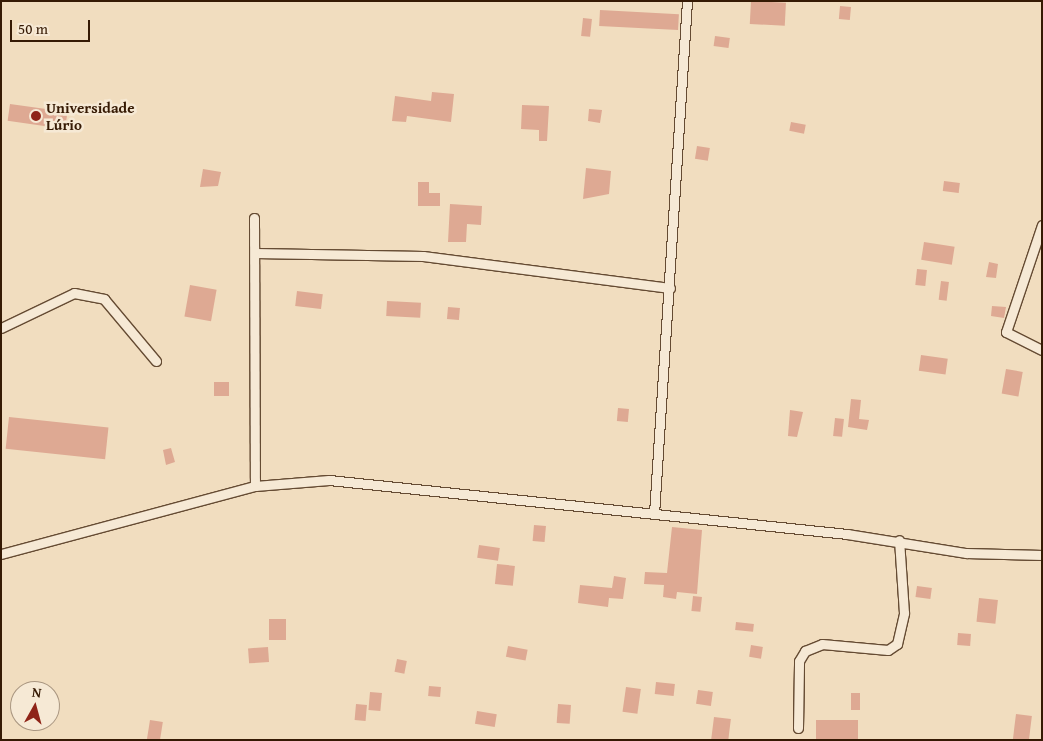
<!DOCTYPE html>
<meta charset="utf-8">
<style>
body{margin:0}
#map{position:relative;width:1043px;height:741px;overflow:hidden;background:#f1ddbf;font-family:"Gentium Book Plus",serif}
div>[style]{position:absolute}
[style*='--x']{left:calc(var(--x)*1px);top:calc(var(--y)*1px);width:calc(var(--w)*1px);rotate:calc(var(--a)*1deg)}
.building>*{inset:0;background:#dea993;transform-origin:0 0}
.roads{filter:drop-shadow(1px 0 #654b33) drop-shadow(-1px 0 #654b33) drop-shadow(0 1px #654b33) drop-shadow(0 -1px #654b33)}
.street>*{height:9px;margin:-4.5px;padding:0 4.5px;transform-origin:4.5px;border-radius:4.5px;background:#f6e9d5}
.dots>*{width:14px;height:14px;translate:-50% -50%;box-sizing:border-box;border:2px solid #f6e9d5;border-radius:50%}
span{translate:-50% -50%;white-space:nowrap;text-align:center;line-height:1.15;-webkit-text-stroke:5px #f6e9d5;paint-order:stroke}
.poi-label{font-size:15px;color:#361a04;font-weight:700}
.left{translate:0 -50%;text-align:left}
.frame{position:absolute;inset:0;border:2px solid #361a04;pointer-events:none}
.north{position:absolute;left:10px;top:681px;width:50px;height:50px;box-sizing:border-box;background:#f6e9d5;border:1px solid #a99681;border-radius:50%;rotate:7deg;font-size:14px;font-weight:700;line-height:20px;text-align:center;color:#361a04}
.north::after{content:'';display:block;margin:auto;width:18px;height:22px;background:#8f2418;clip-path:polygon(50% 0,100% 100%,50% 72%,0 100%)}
.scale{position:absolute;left:10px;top:20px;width:80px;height:22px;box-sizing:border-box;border:2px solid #361a04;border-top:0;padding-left:6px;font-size:15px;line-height:18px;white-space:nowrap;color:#361a04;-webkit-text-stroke:4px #f6e9d5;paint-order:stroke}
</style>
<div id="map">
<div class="building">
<div style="left:751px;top:1px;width:35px;height:23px;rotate:3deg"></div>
<div style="left:840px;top:6px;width:11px;height:13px;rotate:5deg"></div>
<div style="left:600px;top:10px;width:79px;height:16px;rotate:3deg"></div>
<div style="left:583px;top:18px;width:9px;height:18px;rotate:6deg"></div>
<div style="left:715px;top:36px;width:15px;height:10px;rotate:8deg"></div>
<div style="clip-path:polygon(432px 92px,454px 94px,451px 122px,407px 116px,406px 122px,392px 121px,395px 96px,431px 101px)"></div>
<div style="left:10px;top:104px;width:58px;height:17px;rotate:8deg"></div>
<div style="clip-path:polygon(522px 105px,549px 106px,547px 141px,539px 141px,539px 130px,521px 129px)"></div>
<div style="clip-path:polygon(589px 109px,602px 110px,600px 123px,588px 121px)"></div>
<div style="left:791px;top:122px;width:15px;height:9px;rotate:11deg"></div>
<div style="left:697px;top:146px;width:13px;height:13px;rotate:9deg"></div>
<div style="clip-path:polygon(586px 168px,611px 171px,609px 194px,583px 199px)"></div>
<div style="clip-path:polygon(203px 169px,221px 172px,218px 186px,200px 187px)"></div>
<div style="left:944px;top:181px;width:16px;height:10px;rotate:7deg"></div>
<div style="clip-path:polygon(418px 182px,429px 182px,429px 193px,440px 193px,440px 206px,418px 206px)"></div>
<div style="clip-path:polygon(450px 204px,482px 206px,481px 225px,467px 224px,466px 242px,448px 242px)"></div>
<div style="left:924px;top:242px;width:31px;height:18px;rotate:9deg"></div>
<div style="clip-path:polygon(989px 262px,998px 264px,996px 278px,986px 277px)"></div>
<div style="left:917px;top:269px;width:10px;height:16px;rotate:6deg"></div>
<div style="left:941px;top:281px;width:8px;height:19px;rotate:7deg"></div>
<div style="left:190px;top:285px;width:27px;height:32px;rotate:10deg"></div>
<div style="left:297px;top:291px;width:26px;height:15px;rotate:7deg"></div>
<div style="left:387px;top:301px;width:34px;height:15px;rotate:3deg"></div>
<div style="clip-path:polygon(992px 306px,1006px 307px,1004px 318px,991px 316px)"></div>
<div style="left:448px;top:307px;width:12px;height:12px;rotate:5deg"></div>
<div style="left:921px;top:355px;width:27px;height:16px;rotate:8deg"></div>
<div style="left:1006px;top:369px;width:17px;height:25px;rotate:10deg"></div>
<div style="left:214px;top:382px;width:15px;height:14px"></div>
<div style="clip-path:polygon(851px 399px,861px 400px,859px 419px,869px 420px,867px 430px,848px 427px)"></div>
<div style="left:618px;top:408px;width:11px;height:13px;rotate:5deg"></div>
<div style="clip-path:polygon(790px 410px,803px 412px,797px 437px,788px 436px)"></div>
<div style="left:9px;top:417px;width:100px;height:32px;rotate:6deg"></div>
<div style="left:835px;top:418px;width:9px;height:18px;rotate:6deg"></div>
<div style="clip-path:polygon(171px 448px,175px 462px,166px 465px,163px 450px)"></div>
<div style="left:534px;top:525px;width:12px;height:16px;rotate:5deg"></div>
<div style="clip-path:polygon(672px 527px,702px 530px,697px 594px,677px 592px,676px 599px,663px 597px,664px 585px,644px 584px,645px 572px,667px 573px)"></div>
<div style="left:479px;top:545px;width:21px;height:13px;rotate:8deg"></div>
<div style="left:497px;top:564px;width:18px;height:20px;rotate:6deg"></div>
<div style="clip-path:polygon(614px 576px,626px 578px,623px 599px,609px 598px,608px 607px,578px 603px,580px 585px,612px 588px)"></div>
<div style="left:917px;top:586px;width:15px;height:11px;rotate:8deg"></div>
<div style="left:693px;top:596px;width:9px;height:15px;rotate:6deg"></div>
<div style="left:979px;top:598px;width:19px;height:24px;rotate:6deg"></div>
<div style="left:269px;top:619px;width:17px;height:21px"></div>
<div style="left:736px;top:622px;width:18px;height:8px;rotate:6deg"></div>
<div style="left:958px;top:633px;width:13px;height:12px;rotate:4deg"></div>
<div style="left:751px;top:645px;width:12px;height:12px;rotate:9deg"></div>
<div style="left:508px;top:646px;width:20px;height:11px;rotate:11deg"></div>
<div style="left:268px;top:647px;width:15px;height:20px;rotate:86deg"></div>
<div style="left:397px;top:659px;width:10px;height:13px;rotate:11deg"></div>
<div style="left:656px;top:682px;width:19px;height:12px;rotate:6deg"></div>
<div style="left:429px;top:686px;width:12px;height:10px;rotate:5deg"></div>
<div style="left:626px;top:687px;width:15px;height:25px;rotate:8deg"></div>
<div style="left:698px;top:690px;width:15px;height:14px;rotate:8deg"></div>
<div style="left:370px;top:692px;width:12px;height:18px;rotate:5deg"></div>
<div style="left:851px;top:693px;width:9px;height:17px"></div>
<div style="left:356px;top:704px;width:11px;height:16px;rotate:5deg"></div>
<div style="left:558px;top:704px;width:13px;height:19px;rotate:4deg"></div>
<div style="left:477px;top:711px;width:20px;height:13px;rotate:9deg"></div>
<div style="left:1016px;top:714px;width:16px;height:26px;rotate:7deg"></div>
<div style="left:714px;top:717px;width:17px;height:23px;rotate:7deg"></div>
<div style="left:150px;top:720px;width:13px;height:20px;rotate:9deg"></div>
<div style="left:816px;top:720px;width:42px;height:20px"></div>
</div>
<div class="roads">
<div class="street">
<div style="--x:254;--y:218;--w:268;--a:89.8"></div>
<div style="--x:1042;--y:225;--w:113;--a:108.6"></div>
<div style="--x:1006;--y:332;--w:40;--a:26.6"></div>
<div style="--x:255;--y:253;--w:168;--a:1"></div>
<div style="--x:423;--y:256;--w:249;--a:7.4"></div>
<div style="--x:1;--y:328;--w:81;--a:-25.6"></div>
<div style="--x:74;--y:293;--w:31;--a:11"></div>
<div style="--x:104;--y:299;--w:81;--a:50"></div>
<div style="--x:654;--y:514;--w:514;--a:-86.32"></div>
<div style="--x:1;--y:554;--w:263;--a:-15"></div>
<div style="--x:255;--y:486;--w:74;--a:-4.6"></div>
<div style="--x:329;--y:480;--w:521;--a:5.95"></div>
<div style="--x:847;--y:534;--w:121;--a:9.1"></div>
<div style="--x:966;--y:553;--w:76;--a:1.5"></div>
<div style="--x:798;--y:728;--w:67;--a:-89.1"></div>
<div style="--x:799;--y:661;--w:12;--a:-59"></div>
<div style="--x:805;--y:651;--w:18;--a:-22"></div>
<div style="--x:822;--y:644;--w:66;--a:5.2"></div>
<div style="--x:888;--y:650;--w:11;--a:-34"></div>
<div style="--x:897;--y:644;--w:32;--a:-77"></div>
<div style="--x:904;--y:613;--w:73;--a:-93.9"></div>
</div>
</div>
<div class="dots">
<div style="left:36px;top:116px;background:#8f2418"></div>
</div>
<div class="poi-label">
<span class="left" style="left:46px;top:116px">Universidade<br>Lúrio</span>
</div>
<div class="frame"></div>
<div class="north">N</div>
<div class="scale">50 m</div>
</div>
